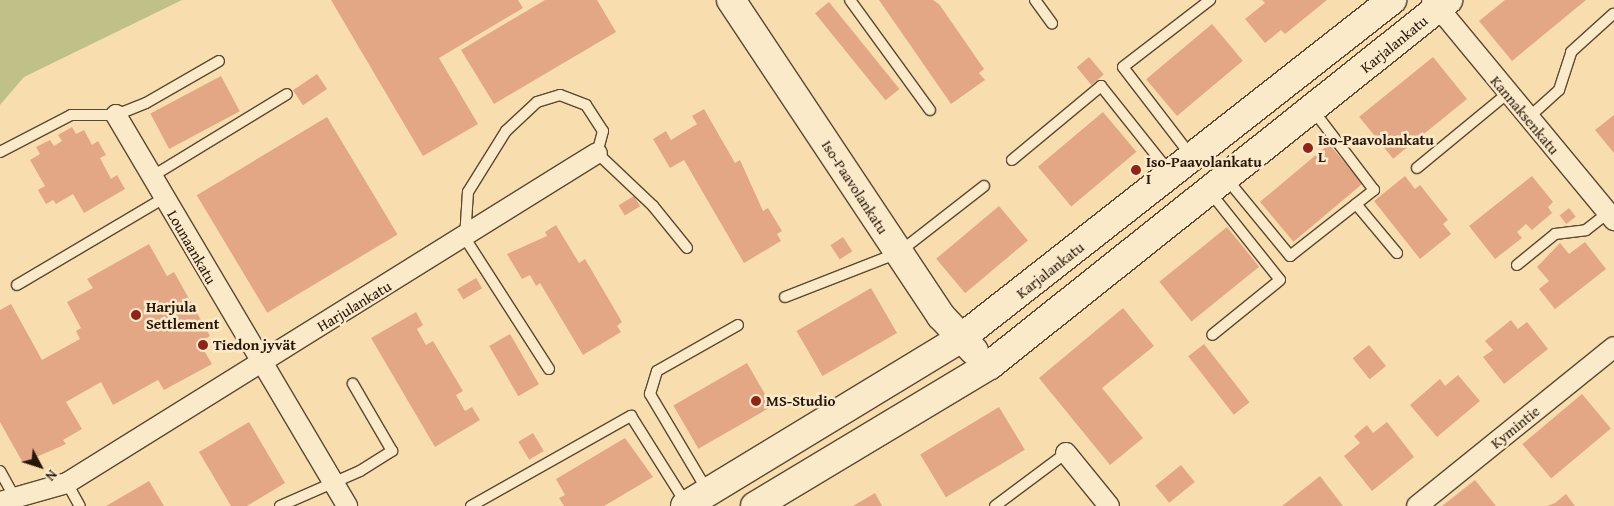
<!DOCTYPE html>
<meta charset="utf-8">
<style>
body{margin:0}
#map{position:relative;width:1614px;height:506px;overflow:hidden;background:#f8deae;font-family:"Gentium Book Plus",serif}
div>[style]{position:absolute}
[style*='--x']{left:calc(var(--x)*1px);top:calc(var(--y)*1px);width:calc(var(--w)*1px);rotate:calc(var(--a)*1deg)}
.green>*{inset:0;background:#bfc189}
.building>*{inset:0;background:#e4a786;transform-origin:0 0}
.roads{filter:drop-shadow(1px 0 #5b4832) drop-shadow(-1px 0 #5b4832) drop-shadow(0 1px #5b4832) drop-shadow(0 -1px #5b4832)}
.lane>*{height:10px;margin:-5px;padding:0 5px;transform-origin:5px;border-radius:5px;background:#faeaca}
.street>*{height:20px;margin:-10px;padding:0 10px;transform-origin:10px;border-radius:10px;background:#faeaca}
.secondary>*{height:28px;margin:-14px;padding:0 14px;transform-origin:14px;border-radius:14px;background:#faeaca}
.dots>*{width:14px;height:14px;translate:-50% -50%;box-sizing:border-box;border:2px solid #faeaca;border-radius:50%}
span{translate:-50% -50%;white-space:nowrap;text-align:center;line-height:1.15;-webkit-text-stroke:5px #faeaca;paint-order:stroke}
.street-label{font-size:15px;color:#271609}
.poi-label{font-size:15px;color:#271609;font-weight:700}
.left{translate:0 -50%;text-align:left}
.north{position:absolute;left:15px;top:441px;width:50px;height:50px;-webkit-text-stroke:4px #faeaca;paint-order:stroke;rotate:130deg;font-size:14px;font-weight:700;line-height:20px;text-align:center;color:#271609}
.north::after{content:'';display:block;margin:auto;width:18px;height:22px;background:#271609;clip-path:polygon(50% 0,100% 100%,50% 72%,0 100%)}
</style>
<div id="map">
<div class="green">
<div style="clip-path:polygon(0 0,182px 0,24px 77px,0 105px)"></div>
</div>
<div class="building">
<div style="clip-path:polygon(331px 0,518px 0,523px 8px,439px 58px,478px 124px,423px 156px)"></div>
<div style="clip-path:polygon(545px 0,597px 0,616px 32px,494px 104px,461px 50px)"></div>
<div style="clip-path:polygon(879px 0,933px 0,939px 4px,984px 69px,979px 73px,985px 80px,951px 104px)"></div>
<div style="clip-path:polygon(1262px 0,1327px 0,1285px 34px,1281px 30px,1265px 43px,1245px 19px,1265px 3px)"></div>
<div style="clip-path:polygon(1505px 0,1586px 0,1512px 61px,1479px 21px)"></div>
<div style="left:829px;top:2px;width:112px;height:18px;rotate:51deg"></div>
<div style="left:1212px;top:24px;width:48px;height:86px;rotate:50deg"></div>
<div style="left:1089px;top:57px;width:23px;height:16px;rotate:50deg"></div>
<div style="left:1433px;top:57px;width:54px;height:95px;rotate:51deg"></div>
<div style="left:317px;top:74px;width:18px;height:29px;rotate:56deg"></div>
<div style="left:221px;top:76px;width:40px;height:80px;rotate:62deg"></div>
<div style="clip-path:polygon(704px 109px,735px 163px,740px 160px,763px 211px,768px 208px,782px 231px,777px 234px,781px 241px,744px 263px,684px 160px,670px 168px,653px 139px,666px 131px,671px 140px,697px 124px,692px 116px)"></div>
<div style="left:1103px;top:112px;width:52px;height:85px;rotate:50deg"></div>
<div style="clip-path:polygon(1614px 115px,1614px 153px,1595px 130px)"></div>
<div style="left:327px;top:117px;width:137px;height:152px;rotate:59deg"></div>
<div style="clip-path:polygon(72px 127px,76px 134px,84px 130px,92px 145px,98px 141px,106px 155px,100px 158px,111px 179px,117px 175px,125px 189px,84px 213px,73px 194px,56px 204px,53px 200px,46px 204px,38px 190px,45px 186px,30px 160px,40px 154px,36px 147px,50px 140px,54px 146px,62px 141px,58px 135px)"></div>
<div style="left:1329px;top:144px;width:52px;height:90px;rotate:50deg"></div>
<div style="clip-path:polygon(1405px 176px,1415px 189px,1420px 185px,1448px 220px,1443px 224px,1451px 234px,1420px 259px,1374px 201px)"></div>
<div style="clip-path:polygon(1532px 176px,1553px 202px,1548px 207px,1552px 213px,1532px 230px,1526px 224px,1517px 232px,1522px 238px,1495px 259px,1469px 226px)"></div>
<div style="left:634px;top:196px;width:12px;height:18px;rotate:59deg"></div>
<div style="left:999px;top:206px;width:45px;height:82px;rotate:50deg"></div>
<div style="left:1569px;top:208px;width:11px;height:12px;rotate:52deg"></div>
<div style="clip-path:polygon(556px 225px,579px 263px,585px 259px,622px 322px,617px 326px,621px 332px,583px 355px,540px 283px,536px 286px,530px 275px,522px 279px,507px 254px,547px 236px,545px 232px)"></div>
<div style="left:1227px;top:227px;width:51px;height:87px;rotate:51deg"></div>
<div style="left:843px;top:237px;width:17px;height:15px;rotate:57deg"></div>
<div style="clip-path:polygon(1585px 242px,1606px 269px,1555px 309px,1539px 289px,1549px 281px,1537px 267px,1560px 243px,1569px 254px)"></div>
<div style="clip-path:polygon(149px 244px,167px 276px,174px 272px,210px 336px,199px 342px,212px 364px,164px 390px,158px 380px,113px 405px,101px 382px,66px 402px,82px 429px,63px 440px,66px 444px,23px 463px,0 422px,0 310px,11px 304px,42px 360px,80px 339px,76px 331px,81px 328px,67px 302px,93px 288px,87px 279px)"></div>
<div style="left:476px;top:278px;width:12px;height:22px;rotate:59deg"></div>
<div style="left:871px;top:288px;width:52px;height:86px;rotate:60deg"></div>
<div style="clip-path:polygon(1123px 308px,1154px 346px,1102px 388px,1143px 438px,1110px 465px,1039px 378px)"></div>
<div style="clip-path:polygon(416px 312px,423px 325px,417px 329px,426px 345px,433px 341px,463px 391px,456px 395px,465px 411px,472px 407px,480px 420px,435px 447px,371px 338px)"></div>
<div style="clip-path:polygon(1511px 320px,1518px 329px,1527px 322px,1548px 349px,1504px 384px,1483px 357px,1493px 350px,1485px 341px)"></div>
<div style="left:510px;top:334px;width:58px;height:24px;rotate:60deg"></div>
<div style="left:1204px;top:344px;width:74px;height:20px;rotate:52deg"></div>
<div style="left:1369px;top:345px;width:27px;height:21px;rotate:51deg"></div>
<div style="left:747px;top:363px;width:50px;height:85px;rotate:60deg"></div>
<div style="clip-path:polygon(1458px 375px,1480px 401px,1437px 437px,1410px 405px,1440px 379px,1445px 386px)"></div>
<div style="left:1582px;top:394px;width:45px;height:78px;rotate:50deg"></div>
<div style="left:999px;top:407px;width:50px;height:92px;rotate:59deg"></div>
<div style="clip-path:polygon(249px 422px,285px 483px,247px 506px,231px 506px,199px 452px)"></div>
<div style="clip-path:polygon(1387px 422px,1414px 457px,1372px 491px,1344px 456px,1360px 443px,1354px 436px,1367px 425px,1373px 433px)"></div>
<div style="left:533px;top:433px;width:21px;height:17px;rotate:59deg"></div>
<div style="clip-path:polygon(625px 438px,653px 477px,604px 506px,564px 506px,559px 498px,565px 495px,556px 479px)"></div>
<div style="left:1181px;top:465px;width:22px;height:33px;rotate:51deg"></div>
<div style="clip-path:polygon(1320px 476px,1343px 506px,1282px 506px)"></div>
<div style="clip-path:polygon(1475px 480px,1496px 506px,1442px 506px)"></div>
<div style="clip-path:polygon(149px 481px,164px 506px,106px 506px)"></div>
<div style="clip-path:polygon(875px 493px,882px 506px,853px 506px)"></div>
<div style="clip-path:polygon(1566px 494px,1575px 506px,1547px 506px,1555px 503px)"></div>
</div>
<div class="roads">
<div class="lane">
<div style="--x:850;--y:0;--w:136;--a:54"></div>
<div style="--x:1035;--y:0;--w:29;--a:54"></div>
<div style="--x:1528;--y:118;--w:42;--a:-42.1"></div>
<div style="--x:1559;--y:90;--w:40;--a:-72"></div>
<div style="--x:1571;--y:52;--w:57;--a:-42.1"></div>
<div style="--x:0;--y:152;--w:80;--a:-27.5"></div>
<div style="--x:71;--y:115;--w:45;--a:0"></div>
<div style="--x:116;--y:115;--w:32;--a:-22"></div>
<div style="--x:146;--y:103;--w:84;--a:-29.9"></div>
<div style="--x:1192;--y:157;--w:113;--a:-127.5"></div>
<div style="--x:1123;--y:67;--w:110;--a:-37.6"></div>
<div style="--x:1012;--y:160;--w:116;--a:-39.7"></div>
<div style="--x:1101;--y:86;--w:112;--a:51.5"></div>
<div style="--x:1417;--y:168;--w:118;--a:-39.5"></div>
<div style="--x:151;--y:177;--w:159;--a:-31.4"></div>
<div style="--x:1226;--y:178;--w:101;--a:50.6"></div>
<div style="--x:1290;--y:256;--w:107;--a:-38.2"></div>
<div style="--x:1374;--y:190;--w:101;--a:-127.3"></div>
<div style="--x:1210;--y:192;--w:112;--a:51.5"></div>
<div style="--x:1280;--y:280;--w:87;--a:141"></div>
<div style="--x:1356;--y:204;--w:64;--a:50.1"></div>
<div style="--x:1517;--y:265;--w:49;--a:-39.2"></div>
<div style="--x:1555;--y:234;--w:31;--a:-7"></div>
<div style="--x:1586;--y:230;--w:28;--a:-38"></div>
<div style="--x:17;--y:285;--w:171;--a:-30.6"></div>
<div style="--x:785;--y:297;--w:121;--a:-21.3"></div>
<div style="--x:898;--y:253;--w:109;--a:-37.9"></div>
<div style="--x:549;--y:369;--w:156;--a:-122.7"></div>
<div style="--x:465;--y:238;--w:46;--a:-86.3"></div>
<div style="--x:468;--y:192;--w:72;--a:-58.1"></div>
<div style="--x:506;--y:131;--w:42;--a:-43.1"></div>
<div style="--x:537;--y:102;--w:24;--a:-17"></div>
<div style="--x:560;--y:95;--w:28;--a:21"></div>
<div style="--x:586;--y:105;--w:31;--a:57"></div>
<div style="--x:603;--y:131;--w:23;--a:105"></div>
<div style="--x:597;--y:153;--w:77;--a:43.4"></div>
<div style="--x:653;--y:206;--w:54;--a:51"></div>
<div style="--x:0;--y:471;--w:31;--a:61"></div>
<div style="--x:67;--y:483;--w:26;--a:61"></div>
<div style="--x:707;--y:490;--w:112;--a:-120.7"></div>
<div style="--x:650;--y:394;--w:24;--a:-73"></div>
<div style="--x:657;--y:371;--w:93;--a:-29.6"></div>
<div style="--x:280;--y:506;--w:87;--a:-23.6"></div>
<div style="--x:360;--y:471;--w:38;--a:-32"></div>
<div style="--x:392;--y:451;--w:78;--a:-120.2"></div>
<div style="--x:471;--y:506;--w:184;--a:-29.4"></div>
<div style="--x:631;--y:416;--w:105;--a:57.8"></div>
<div style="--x:995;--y:506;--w:89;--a:-36.7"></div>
</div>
<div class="street">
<div style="--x:1432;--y:0;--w:286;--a:50.4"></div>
<div style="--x:116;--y:115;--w:454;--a:59.4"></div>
<div style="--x:1066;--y:453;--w:68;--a:50.9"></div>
<div style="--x:0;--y:502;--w:70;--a:-15.8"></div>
<div style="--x:67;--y:483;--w:624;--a:-31.91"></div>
<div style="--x:1417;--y:506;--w:253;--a:-38.9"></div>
</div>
<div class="secondary">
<div style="--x:731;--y:0;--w:379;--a:56.4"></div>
<div style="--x:941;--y:316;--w:48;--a:46.7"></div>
<div style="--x:685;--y:506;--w:323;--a:-31.3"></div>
<div style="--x:961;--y:338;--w:548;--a:-38.1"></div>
<div style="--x:755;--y:506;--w:274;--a:-31"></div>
<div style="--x:990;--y:365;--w:586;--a:-38.55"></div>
</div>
</div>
<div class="dots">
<div style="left:1308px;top:148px;background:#8f2418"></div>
<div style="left:1136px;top:170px;background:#8f2418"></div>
<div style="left:136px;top:315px;background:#8f2418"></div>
<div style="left:203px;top:345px;background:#8f2418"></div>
<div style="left:756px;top:401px;background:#8f2418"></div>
</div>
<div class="street-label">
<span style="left:1394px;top:44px;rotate:-39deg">Karjalankatu</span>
<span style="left:1525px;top:115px;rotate:50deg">Kannaksenkatu</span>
<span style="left:855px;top:187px;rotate:57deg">Iso-Paavolankatu</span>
<span style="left:192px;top:247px;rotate:60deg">Lounaankatu</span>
<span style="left:1050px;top:270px;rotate:-38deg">Karjalankatu</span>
<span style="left:354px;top:306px;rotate:-31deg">Harjulankatu</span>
<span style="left:1515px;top:427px;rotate:-39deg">Kymintie</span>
</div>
<div class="poi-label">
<span class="left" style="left:1318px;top:148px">Iso-Paavolankatu<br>L</span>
<span class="left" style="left:1146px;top:170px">Iso-Paavolankatu<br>I</span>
<span class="left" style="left:146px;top:315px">Harjula<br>Settlement</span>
<span class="left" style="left:213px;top:345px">Tiedon jyvät</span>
<span class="left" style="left:766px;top:401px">MS-Studio</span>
</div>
<div class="north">N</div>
</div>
